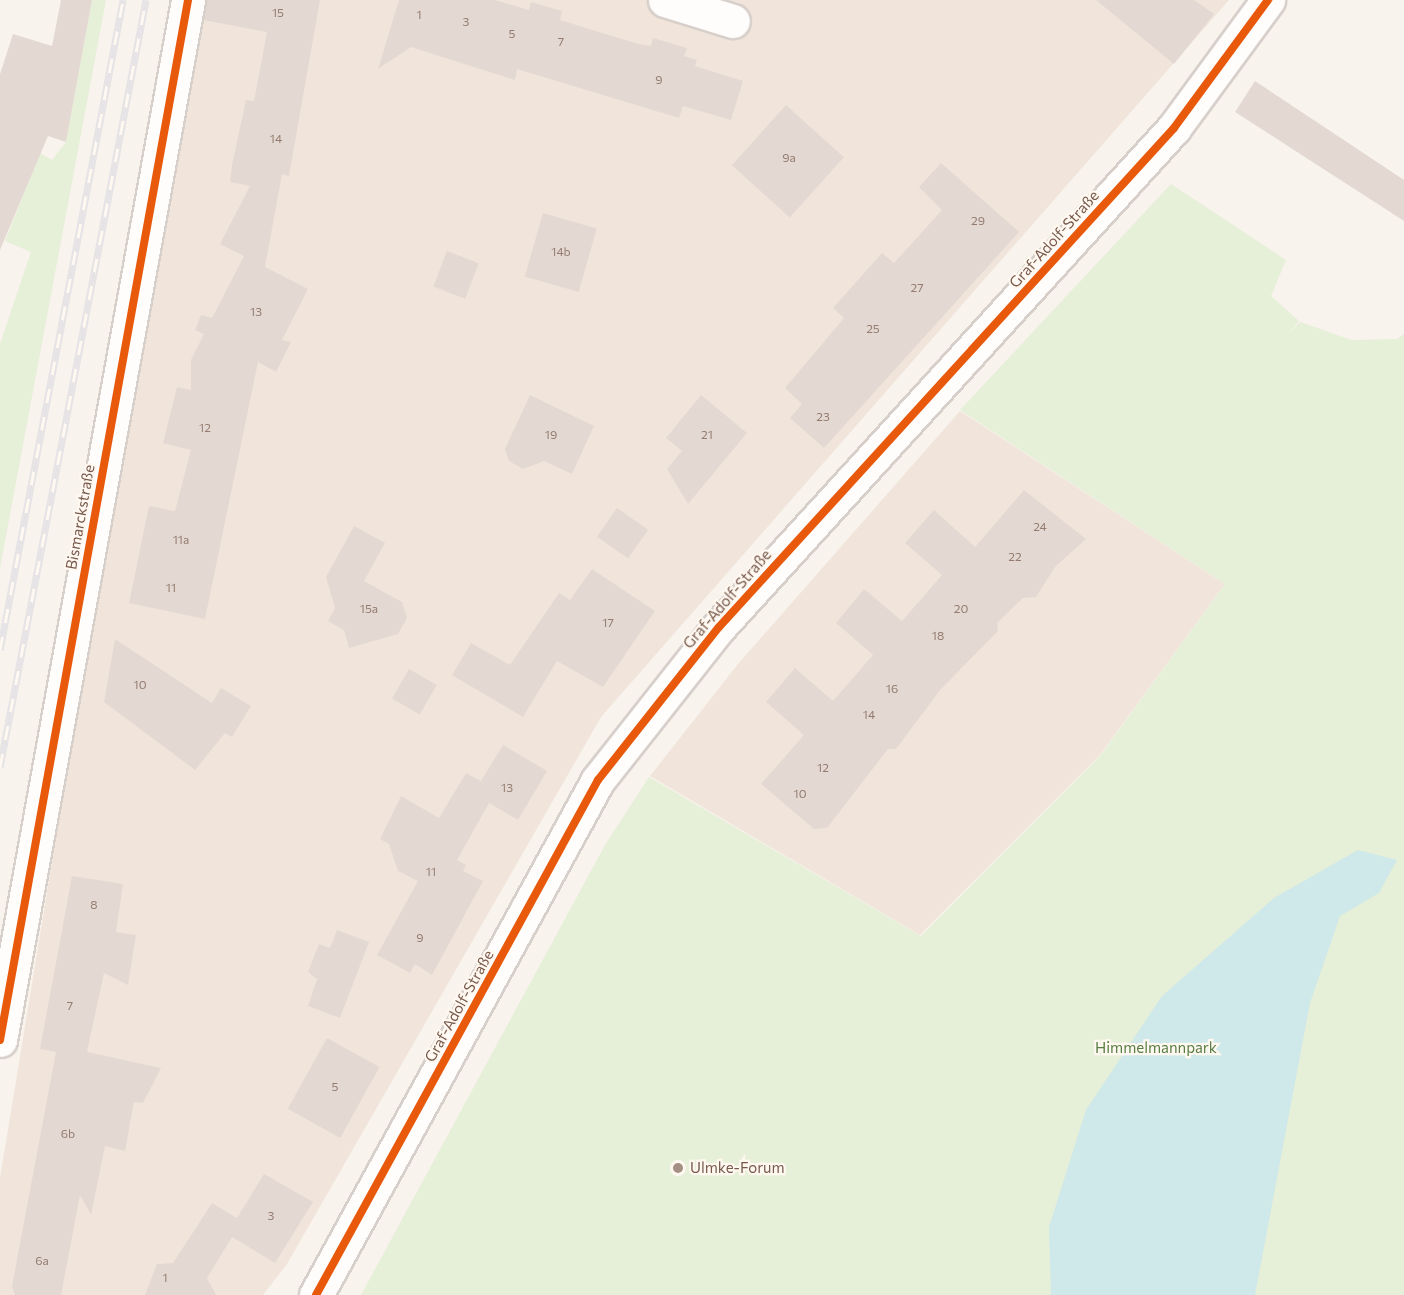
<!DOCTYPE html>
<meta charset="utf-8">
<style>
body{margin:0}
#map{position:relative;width:1404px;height:1295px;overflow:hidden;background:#f8f3ed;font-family:Commissioner,sans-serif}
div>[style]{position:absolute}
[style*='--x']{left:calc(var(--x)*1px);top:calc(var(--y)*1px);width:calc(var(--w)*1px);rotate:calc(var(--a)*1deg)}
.residential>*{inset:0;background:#f1e5db}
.green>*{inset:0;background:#e6efd8}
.water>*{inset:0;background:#cfe8e9}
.building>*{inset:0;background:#e3d9d2;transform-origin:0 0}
.roads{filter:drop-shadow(2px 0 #d7cfca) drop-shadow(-2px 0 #d7cfca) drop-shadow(0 2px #d7cfca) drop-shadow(0 -2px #d7cfca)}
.minor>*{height:33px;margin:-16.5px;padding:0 16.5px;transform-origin:16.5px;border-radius:16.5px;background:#fefdfc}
.rail>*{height:7px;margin-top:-3.5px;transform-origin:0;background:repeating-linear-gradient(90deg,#fff8f0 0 14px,#e5e3e5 0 28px);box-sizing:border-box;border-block:2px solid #e5e3e5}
.cycleway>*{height:8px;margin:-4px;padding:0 4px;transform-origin:4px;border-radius:4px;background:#e8590c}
.dots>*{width:16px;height:16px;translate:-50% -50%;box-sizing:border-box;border:3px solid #fff8f0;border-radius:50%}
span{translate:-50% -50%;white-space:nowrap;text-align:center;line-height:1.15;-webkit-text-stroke:4.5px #fff8f0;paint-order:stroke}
.number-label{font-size:12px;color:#947c70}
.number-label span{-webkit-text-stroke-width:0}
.street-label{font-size:15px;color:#77594c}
.park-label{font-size:15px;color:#587d43}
.poi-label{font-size:15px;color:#77594c}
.left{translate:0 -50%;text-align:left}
</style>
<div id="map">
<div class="residential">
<div style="clip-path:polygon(194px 0,1229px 0,601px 717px,287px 1264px,263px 1295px,0 1295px,0 1178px)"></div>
<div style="clip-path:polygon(960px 411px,1225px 584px,1100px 755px,920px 935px,650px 776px,738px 664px)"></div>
</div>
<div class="green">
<div style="clip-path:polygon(92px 0,106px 0,0 568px,0 344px,31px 252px,5px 241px,40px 153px,52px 160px,66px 142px)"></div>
<div style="clip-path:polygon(1171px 184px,1286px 260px,1271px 296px,1299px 321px,1287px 336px,1300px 322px,1352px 340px,1397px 339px,1404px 334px,1404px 1295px,361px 1295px,605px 845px,649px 777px,921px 936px,1100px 756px,1225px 584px,960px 410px)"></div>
</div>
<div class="water">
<div style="clip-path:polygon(1358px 850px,1397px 860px,1379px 893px,1340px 916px,1310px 1003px,1255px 1295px,1051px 1295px,1049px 1227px,1086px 1110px,1162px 996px,1274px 898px)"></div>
</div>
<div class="building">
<div style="clip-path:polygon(61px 0,92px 0,66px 142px,48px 136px,0 250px,0 74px,13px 34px,52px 46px)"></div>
<div style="clip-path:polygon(206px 0,320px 0,289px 176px,282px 174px,265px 267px,308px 289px,282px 340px,291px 342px,276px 372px,258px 362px,205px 619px,129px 603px,149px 506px,175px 511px,191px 450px,163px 443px,177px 387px,191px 390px,191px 360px,204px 334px,195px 330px,201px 315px,212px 318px,244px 256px,220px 244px,250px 186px,230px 182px,232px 165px,246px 100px,254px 101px,267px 32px,203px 20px)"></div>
<div style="clip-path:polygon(399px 0,495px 0,529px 10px,531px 2px,562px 11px,560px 20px,638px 44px,651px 46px,653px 38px,687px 48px,684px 56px,697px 60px,695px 66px,743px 81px,731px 120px,683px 106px,679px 118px,517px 69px,515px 80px,411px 47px,378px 69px)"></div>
<div style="clip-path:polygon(1096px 0,1194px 0,1214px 14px,1174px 64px)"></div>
<div style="clip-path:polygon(1255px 81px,1404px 180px,1404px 221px,1235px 112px)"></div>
<div style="left:786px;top:105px;width:78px;height:81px;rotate:42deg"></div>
<div style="clip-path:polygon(941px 163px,1019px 232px,824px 448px,790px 418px,802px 404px,785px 388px,844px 318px,833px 308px,882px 253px,894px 263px,942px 210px,919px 187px)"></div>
<div style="left:543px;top:213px;width:56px;height:66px;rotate:16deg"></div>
<div style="left:447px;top:251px;width:34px;height:38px;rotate:21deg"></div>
<div style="clip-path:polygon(530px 395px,594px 426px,572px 474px,544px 461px,523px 469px,509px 461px,505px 449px)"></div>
<div style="clip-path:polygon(701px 395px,747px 433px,688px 504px,667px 469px,682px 451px,666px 438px)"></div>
<div style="clip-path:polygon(1024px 490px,1086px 539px,1055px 567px,1036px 597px,1023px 598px,997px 623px,998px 631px,941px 689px,896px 749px,888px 749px,827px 828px,814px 829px,761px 784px,804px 735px,766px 702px,795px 668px,833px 701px,873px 655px,836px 623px,864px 589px,902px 621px,942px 575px,905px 543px,934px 510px,975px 547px)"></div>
<div style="left:617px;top:508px;width:38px;height:35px;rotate:35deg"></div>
<div style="clip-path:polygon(354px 526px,385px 543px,364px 581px,402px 602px,407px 618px,398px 634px,349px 648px,344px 630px,328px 621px,335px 608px,326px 577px)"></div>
<div style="clip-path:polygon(592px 569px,655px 611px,603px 687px,557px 661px,523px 717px,452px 675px,471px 643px,510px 665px,559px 593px,570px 600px)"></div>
<div style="clip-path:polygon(115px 639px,212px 703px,221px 688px,251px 706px,232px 737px,225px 733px,195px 770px,104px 702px)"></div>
<div style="left:409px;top:669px;width:32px;height:34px;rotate:30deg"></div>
<div style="clip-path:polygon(503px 745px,547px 771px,518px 820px,489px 803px,457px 860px,466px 865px,463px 871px,483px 881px,432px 975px,415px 964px,410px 973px,377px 955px,418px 881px,398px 871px,389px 844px,380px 839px,401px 796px,439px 818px,466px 773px,481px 781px)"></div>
<div style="clip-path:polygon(72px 876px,123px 884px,116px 932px,136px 935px,128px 985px,104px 973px,87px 1052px,161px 1068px,143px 1103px,134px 1102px,125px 1151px,105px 1146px,91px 1215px,80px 1195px,61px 1295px,15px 1295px,12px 1286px,56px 1052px,40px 1049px)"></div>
<div style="clip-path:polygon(337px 930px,369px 942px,340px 1018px,308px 1006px,317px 979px,308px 972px,319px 944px,330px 948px)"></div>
<div style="left:327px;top:1038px;width:60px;height:81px;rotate:29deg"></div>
<div style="clip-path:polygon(264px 1174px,313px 1202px,275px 1263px,232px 1237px,207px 1278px,216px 1295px,145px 1295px,157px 1264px,173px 1263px,212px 1203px,237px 1218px)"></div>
</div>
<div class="roads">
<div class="minor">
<div style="--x:665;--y:0;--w:71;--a:17.2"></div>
<div style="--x:0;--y:1040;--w:1057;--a:-79.75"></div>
<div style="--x:316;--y:1295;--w:587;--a:-61.3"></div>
<div style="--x:598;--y:780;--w:195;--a:-51.7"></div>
<div style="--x:719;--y:627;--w:675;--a:-47.64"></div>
<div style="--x:1174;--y:128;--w:159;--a:-53.7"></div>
</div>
</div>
<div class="rail">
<div style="--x:0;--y:650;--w:662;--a:-79.28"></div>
<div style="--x:0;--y:767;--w:781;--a:-79.22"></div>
</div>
<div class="cycleway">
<div style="--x:0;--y:1040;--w:1057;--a:-79.75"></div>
<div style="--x:316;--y:1295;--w:587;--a:-61.3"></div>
<div style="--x:598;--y:780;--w:195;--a:-51.7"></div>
<div style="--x:719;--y:627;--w:675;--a:-47.64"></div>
<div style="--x:1174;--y:128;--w:159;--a:-53.7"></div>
</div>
<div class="dots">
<div style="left:678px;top:1168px;background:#a48f84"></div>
</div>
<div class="number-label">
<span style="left:278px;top:13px">15</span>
<span style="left:419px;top:15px">1</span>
<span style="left:466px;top:22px">3</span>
<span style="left:512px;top:34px">5</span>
<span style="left:561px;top:42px">7</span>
<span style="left:659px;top:80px">9</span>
<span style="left:276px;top:139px">14</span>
<span style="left:789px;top:158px">9a</span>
<span style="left:978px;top:221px">29</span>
<span style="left:561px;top:252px">14b</span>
<span style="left:917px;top:288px">27</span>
<span style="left:256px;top:312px">13</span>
<span style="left:873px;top:329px">25</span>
<span style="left:823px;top:417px">23</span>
<span style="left:205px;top:428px">12</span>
<span style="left:551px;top:435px">19</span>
<span style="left:707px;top:435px">21</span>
<span style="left:1040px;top:527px">24</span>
<span style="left:181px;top:540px">11a</span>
<span style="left:1015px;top:557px">22</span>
<span style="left:171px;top:588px">11</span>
<span style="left:369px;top:609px">15a</span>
<span style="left:961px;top:609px">20</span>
<span style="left:608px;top:623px">17</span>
<span style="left:938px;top:636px">18</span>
<span style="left:140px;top:685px">10</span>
<span style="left:892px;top:689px">16</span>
<span style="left:869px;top:715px">14</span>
<span style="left:823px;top:768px">12</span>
<span style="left:507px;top:788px">13</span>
<span style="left:800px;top:794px">10</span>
<span style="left:431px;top:872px">11</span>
<span style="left:94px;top:905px">8</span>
<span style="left:420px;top:938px">9</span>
<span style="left:70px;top:1006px">7</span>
<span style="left:335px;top:1087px">5</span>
<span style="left:68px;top:1134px">6b</span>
<span style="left:271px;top:1216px">3</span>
<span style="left:42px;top:1261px">6a</span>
<span style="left:165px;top:1278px">1</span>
</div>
<div class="street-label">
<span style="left:1054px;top:239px;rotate:-48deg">Graf-Adolf-Straße</span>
<span style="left:80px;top:517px;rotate:-80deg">Bismarckstraße</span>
<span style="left:727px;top:599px;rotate:-49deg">Graf-Adolf-Straße</span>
<span style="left:459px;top:1006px;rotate:-61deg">Graf-Adolf-Straße</span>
</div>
<div class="park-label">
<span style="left:1156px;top:1048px">Himmelmannpark</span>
</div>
<div class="poi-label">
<span class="left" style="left:690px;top:1168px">Ulmke-Forum</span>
</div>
</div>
